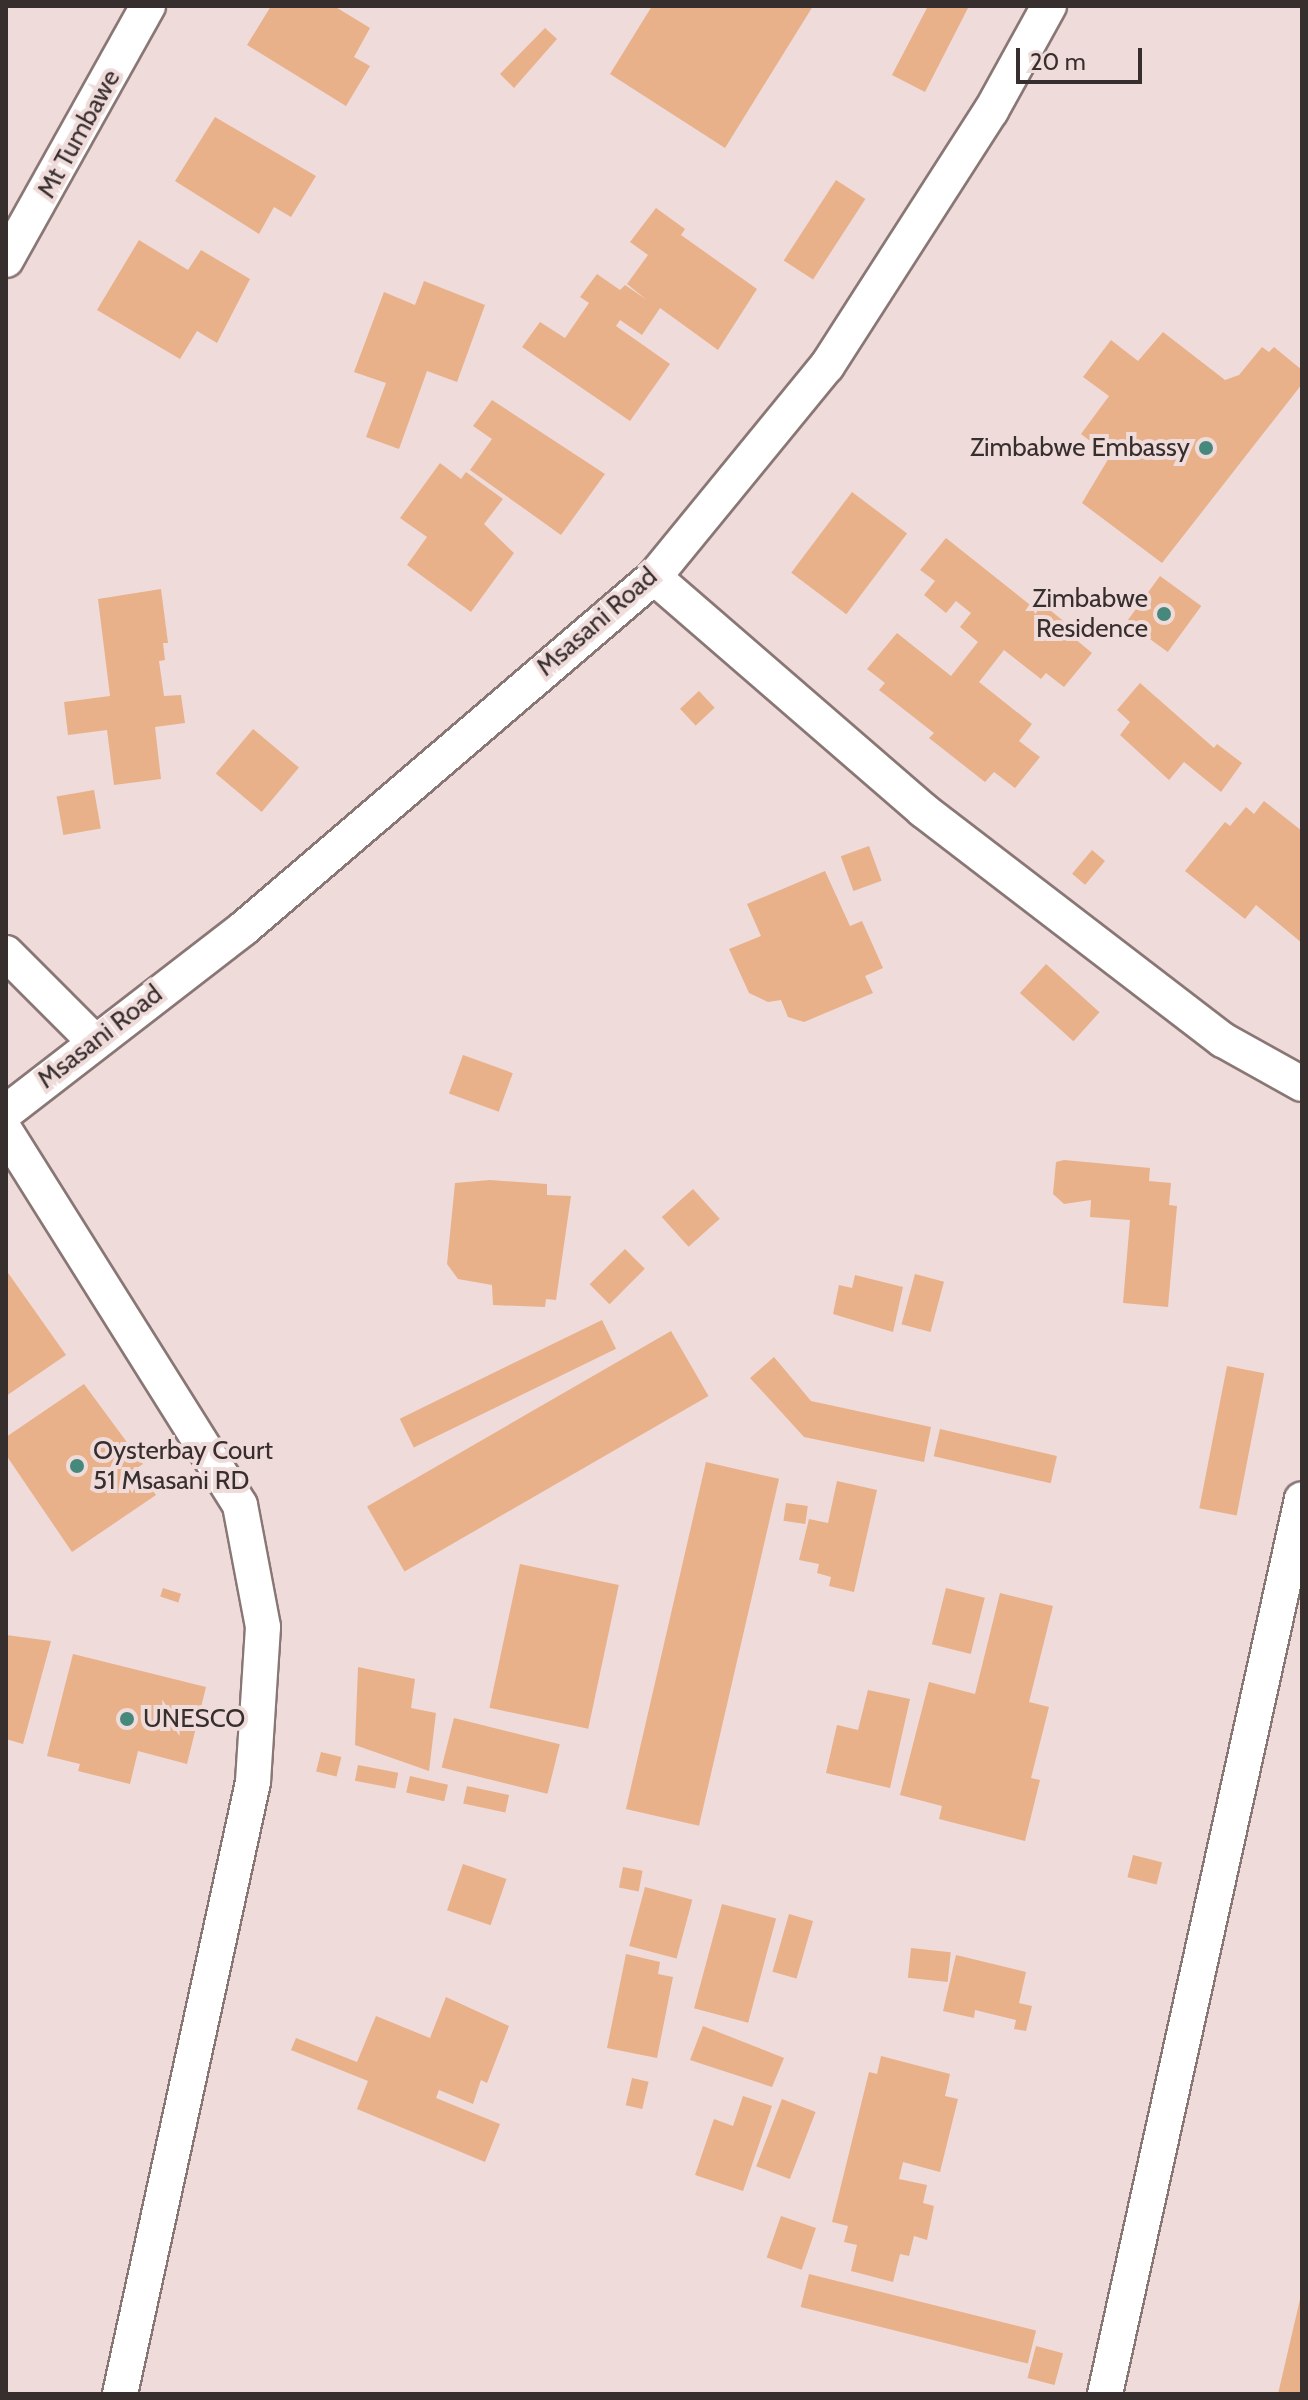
<!DOCTYPE html>
<style>
body{margin:0}
#map{position:relative;width:1308px;height:2400px;overflow:hidden;background:#efdbd9;font-family:Cabin,sans-serif}
div>[style]{position:absolute}
[style*='--x']{left:calc(var(--x)*1px);top:calc(var(--y)*1px);width:calc(var(--w)*1px);rotate:calc(var(--a)*1deg)}
.building>*{inset:0;background:#e8b18a;transform-origin:0 0}
.roads{filter:drop-shadow(2px 0 #897775) drop-shadow(-2px 0 #897775) drop-shadow(0 2px #897775) drop-shadow(0 -2px #897775)}
.street>*{height:34px;margin:-17px;padding:0 17px;transform-origin:17px;border-radius:17px;background:#fff}
.dots>*{width:22px;height:22px;translate:-50% -50%;box-sizing:border-box;border:4px solid #efdbd9;border-radius:50%}
span{translate:-50% -50%;white-space:nowrap;text-align:center;line-height:1.15;-webkit-text-stroke:8px #efdbd9;paint-order:stroke}
.street-label{font-size:26px;color:#372f2e}
.poi-label{font-size:26px;color:#372f2e}
.right{translate:-100% -50%;text-align:right}
.left{translate:0 -50%;text-align:left}
.frame{position:absolute;inset:0;border:8px solid #372f2e;pointer-events:none}
.scale{position:absolute;left:1016px;top:48px;width:126px;height:36px;box-sizing:border-box;border:4px solid #372f2e;border-top:0;padding-left:10px;font-size:24px;line-height:28px;white-space:nowrap;color:#372f2e;-webkit-text-stroke:6px #efdbd9;paint-order:stroke}
</style>
<div id="map">
<div class="building">
<div style="clip-path:polygon(271px 6px,334px 6px,370px 28px,354px 57px,370px 66px,346px 106px,247px 45px)"></div>
<div style="clip-path:polygon(652px 6px,813px 6px,725px 148px,610px 74px)"></div>
<div style="clip-path:polygon(928px 6px,969px 6px,925px 92px,892px 75px)"></div>
<div style="clip-path:polygon(545px 28px,557px 39px,514px 88px,500px 74px)"></div>
<div style="clip-path:polygon(215px 117px,316px 176px,291px 217px,274px 207px,259px 234px,175px 181px)"></div>
<div style="left:836px;top:180px;width:35px;height:96px;rotate:33deg"></div>
<div style="clip-path:polygon(656px 208px,685px 229px,681px 235px,757px 289px,718px 350px,660px 308px,642px 335px,620px 320px,616px 326px,670px 364px,630px 421px,522px 347px,540px 322px,565px 338px,589px 303px,580px 297px,597px 274px,620px 290px,625px 285px,647px 300px,627px 284px,648px 255px,630px 242px)"></div>
<div style="clip-path:polygon(139px 240px,188px 270px,201px 250px,250px 279px,217px 343px,197px 331px,180px 359px,97px 310px)"></div>
<div style="clip-path:polygon(424px 281px,485px 305px,457px 382px,427px 371px,399px 449px,366px 437px,386px 383px,354px 372px,384px 292px,415px 305px)"></div>
<div style="clip-path:polygon(1163px 332px,1225px 380px,1239px 375px,1262px 347px,1269px 352px,1274px 347px,1302px 370px,1302px 384px,1162px 563px,1082px 503px,1110px 456px,1081px 434px,1109px 396px,1083px 377px,1111px 340px,1138px 361px)"></div>
<div style="clip-path:polygon(492px 400px,605px 474px,561px 535px,470px 470px,492px 439px,473px 426px)"></div>
<div style="clip-path:polygon(440px 463px,461px 479px,466px 472px,503px 499px,484px 524px,514px 553px,471px 612px,407px 565px,427px 537px,400px 518px)"></div>
<div style="left:852px;top:492px;width:69px;height:101px;rotate:37deg"></div>
<div style="clip-path:polygon(946px 538px,1034px 608px,1039px 601px,1078px 633px,1074px 638px,1092px 653px,1064px 687px,1046px 673px,1041px 679px,1004px 650px,979px 682px,1032px 724px,1019px 741px,1040px 757px,1015px 788px,994px 772px,985px 782px,929px 738px,934px 733px,879px 690px,885px 683px,867px 669px,897px 633px,951px 676px,978px 642px,960px 627px,971px 613px,956px 601px,946px 613px,924px 595px,935px 581px,920px 570px)"></div>
<div style="left:1160px;top:576px;width:51px;height:57px;rotate:36deg"></div>
<div style="clip-path:polygon(161px 589px,168px 643px,163px 643px,165px 660px,159px 661px,164px 696px,181px 695px,185px 723px,155px 727px,161px 779px,114px 785px,107px 730px,68px 735px,64px 702px,110px 696px,98px 599px)"></div>
<div style="clip-path:polygon(1140px 683px,1214px 748px,1217px 744px,1242px 763px,1221px 792px,1184px 762px,1169px 780px,1120px 735px,1130px 722px,1117px 710px)"></div>
<div style="left:699px;top:691px;width:23px;height:26px;rotate:47deg"></div>
<div style="left:253px;top:729px;width:60px;height:58px;rotate:40deg"></div>
<div style="left:94px;top:790px;width:39px;height:38px;rotate:80deg"></div>
<div style="clip-path:polygon(1264px 801px,1302px 831px,1302px 943px,1256px 905px,1245px 919px,1185px 871px,1225px 822px,1230px 826px,1246px 807px,1254px 814px)"></div>
<div style="left:869px;top:846px;width:37px;height:30px;rotate:70deg"></div>
<div style="left:1092px;top:850px;width:17px;height:31px;rotate:40deg"></div>
<div style="clip-path:polygon(825px 871px,850px 926px,862px 921px,883px 968px,865px 976px,873px 993px,804px 1022px,788px 1017px,781px 1000px,768px 1002px,749px 993px,729px 949px,761px 936px,747px 904px)"></div>
<div style="left:1046px;top:964px;width:72px;height:39px;rotate:42deg"></div>
<div style="left:463px;top:1055px;width:53px;height:41px;rotate:20deg"></div>
<div style="clip-path:polygon(1064px 1160px,1150px 1168px,1149px 1181px,1171px 1183px,1169px 1205px,1177px 1206px,1168px 1307px,1123px 1303px,1130px 1220px,1090px 1217px,1091px 1200px,1064px 1204px,1053px 1194px,1056px 1162px)"></div>
<div style="clip-path:polygon(490px 1180px,547px 1184px,547px 1195px,571px 1196px,556px 1300px,546px 1299px,545px 1307px,493px 1305px,492px 1285px,458px 1279px,447px 1264px,455px 1183px)"></div>
<div style="left:693px;top:1189px;width:40px;height:42px;rotate:48deg"></div>
<div style="left:625px;top:1249px;width:28px;height:50px;rotate:45deg"></div>
<div style="clip-path:polygon(6px 1270px,66px 1355px,6px 1396px)"></div>
<div style="left:915px;top:1274px;width:30px;height:52px;rotate:15deg"></div>
<div style="clip-path:polygon(855px 1275px,903px 1287px,893px 1332px,833px 1314px,839px 1285px,852px 1288px)"></div>
<div style="left:602px;top:1320px;width:32px;height:225px;rotate:64deg"></div>
<div style="left:671px;top:1331px;width:75px;height:351px;rotate:60deg"></div>
<div style="clip-path:polygon(774px 1357px,811px 1401px,931px 1427px,924px 1462px,804px 1437px,750px 1378px)"></div>
<div style="left:1227px;top:1366px;width:38px;height:145px;rotate:11deg"></div>
<div style="clip-path:polygon(84px 1384px,143px 1464px,137px 1468px,156px 1495px,72px 1552px,6px 1455px,6px 1437px)"></div>
<div style="left:940px;top:1429px;width:120px;height:28px;rotate:13deg"></div>
<div style="left:706px;top:1462px;width:75px;height:356px;rotate:13deg"></div>
<div style="clip-path:polygon(837px 1481px,877px 1490px,854px 1592px,829px 1586px,831px 1577px,817px 1573px,819px 1564px,799px 1560px,809px 1519px,828px 1523px)"></div>
<div style="left:786px;top:1503px;width:22px;height:18px;rotate:8deg"></div>
<div style="left:520px;top:1564px;width:101px;height:147px;rotate:12deg"></div>
<div style="left:163px;top:1588px;width:19px;height:9px;rotate:18deg"></div>
<div style="left:946px;top:1588px;width:40px;height:58px;rotate:14deg"></div>
<div style="clip-path:polygon(1000px 1593px,1053px 1606px,1029px 1702px,1049px 1707px,1031px 1778px,1040px 1780px,1025px 1841px,939px 1819px,942px 1806px,900px 1795px,929px 1682px,975px 1694px)"></div>
<div style="clip-path:polygon(6px 1635px,51px 1641px,23px 1744px,6px 1739px)"></div>
<div style="clip-path:polygon(73px 1654px,206px 1687px,187px 1764px,138px 1751px,130px 1784px,78px 1771px,80px 1764px,47px 1756px)"></div>
<div style="clip-path:polygon(358px 1667px,415px 1679px,411px 1708px,436px 1713px,429px 1771px,355px 1745px)"></div>
<div style="clip-path:polygon(868px 1690px,910px 1699px,890px 1788px,826px 1773px,837px 1725px,858px 1730px)"></div>
<div style="left:454px;top:1718px;width:109px;height:51px;rotate:14deg"></div>
<div style="left:321px;top:1752px;width:21px;height:20px;rotate:14deg"></div>
<div style="left:358px;top:1765px;width:41px;height:16px;rotate:11deg"></div>
<div style="left:410px;top:1776px;width:39px;height:17px;rotate:13deg"></div>
<div style="left:467px;top:1786px;width:43px;height:18px;rotate:12deg"></div>
<div style="left:1133px;top:1855px;width:30px;height:23px;rotate:14deg"></div>
<div style="left:463px;top:1864px;width:46px;height:49px;rotate:19deg"></div>
<div style="left:623px;top:1867px;width:20px;height:21px;rotate:11deg"></div>
<div style="left:645px;top:1887px;width:49px;height:61px;rotate:15deg"></div>
<div style="left:722px;top:1904px;width:56px;height:108px;rotate:15deg"></div>
<div style="left:789px;top:1914px;width:25px;height:60px;rotate:16deg"></div>
<div style="left:911px;top:1948px;width:40px;height:30px;rotate:6deg"></div>
<div style="clip-path:polygon(626px 1954px,660px 1962px,658px 1974px,673px 1977px,657px 2058px,607px 2048px)"></div>
<div style="clip-path:polygon(956px 1955px,1026px 1972px,1019px 2003px,1032px 2006px,1026px 2031px,1014px 2029px,1016px 2020px,975px 2010px,974px 2018px,943px 2011px)"></div>
<div style="clip-path:polygon(446px 1997px,509px 2026px,487px 2083px,481px 2080px,473px 2104px,439px 2090px,436px 2098px,500px 2124px,485px 2162px,357px 2109px,368px 2081px,291px 2050px,296px 2038px,357px 2062px,376px 2016px,430px 2038px)"></div>
<div style="clip-path:polygon(703px 2026px,784px 2058px,772px 2087px,690px 2060px)"></div>
<div style="clip-path:polygon(881px 2056px,950px 2074px,945px 2096px,958px 2099px,940px 2172px,903px 2162px,899px 2179px,927px 2185px,923px 2203px,934px 2206px,927px 2240px,914px 2236px,909px 2256px,900px 2254px,893px 2282px,851px 2271px,857px 2245px,844px 2242px,848px 2226px,832px 2222px,869px 2072px,877px 2074px)"></div>
<div style="left:632px;top:2078px;width:17px;height:28px;rotate:13deg"></div>
<div style="clip-path:polygon(743px 2096px,772px 2106px,743px 2191px,695px 2175px,714px 2119px,733px 2126px)"></div>
<div style="left:782px;top:2099px;width:36px;height:72px;rotate:21deg"></div>
<div style="left:781px;top:2216px;width:37px;height:44px;rotate:19deg"></div>
<div style="left:809px;top:2274px;width:234px;height:34px;rotate:14deg"></div>
<div style="clip-path:polygon(1301px 2295px,1302px 2394px,1278px 2394px)"></div>
<div style="left:1036px;top:2346px;width:28px;height:33px;rotate:15deg"></div>
</div>
<div class="roads">
<div class="street">
<div style="--x:6;--y:260;--w:291;--a:-60.8"></div>
<div style="--x:654;--y:577;--w:356;--a:40.9"></div>
<div style="--x:923;--y:810;--w:378;--a:37.5"></div>
<div style="--x:1223;--y:1040;--w:90;--a:29.1"></div>
<div style="--x:6;--y:953;--w:123;--a:45"></div>
<div style="--x:6;--y:1112;--w:301;--a:-37.7"></div>
<div style="--x:244;--y:928;--w:540;--a:-40.57"></div>
<div style="--x:654;--y:577;--w:273;--a:-50.7"></div>
<div style="--x:827;--y:366;--w:303;--a:-57.3"></div>
<div style="--x:991;--y:111;--w:120;--a:-61.1"></div>
<div style="--x:6;--y:1132;--w:440;--a:57.9"></div>
<div style="--x:240;--y:1505;--w:124;--a:79.3"></div>
<div style="--x:263;--y:1627;--w:155;--a:93.7"></div>
<div style="--x:253;--y:1782;--w:626;--a:102.26"></div>
<div style="--x:1105;--y:2394;--w:916;--a:-77.59"></div>
</div>
</div>
<div class="dots">
<div style="left:1206px;top:448px;background:#46897c"></div>
<div style="left:1164px;top:614px;background:#46897c"></div>
<div style="left:77px;top:1466px;background:#46897c"></div>
<div style="left:127px;top:1719px;background:#46897c"></div>
</div>
<div class="street-label">
<span style="left:79px;top:134px;rotate:-61deg">Mt Tumbawe</span>
<span style="left:597px;top:622px;rotate:-41deg">Msasani Road</span>
<span style="left:100px;top:1037px;rotate:-38deg">Msasani Road</span>
</div>
<div class="poi-label">
<span class="right" style="left:1190px;top:448px">Zimbabwe Embassy</span>
<span class="right" style="left:1148px;top:614px">Zimbabwe<br>Residence</span>
<span class="left" style="left:93px;top:1466px">Oysterbay Court<br>51 Msasani RD</span>
<span class="left" style="left:143px;top:1719px">UNESCO</span>
</div>
<div class="frame"></div>
<div class="scale">20 m</div>
</div>
